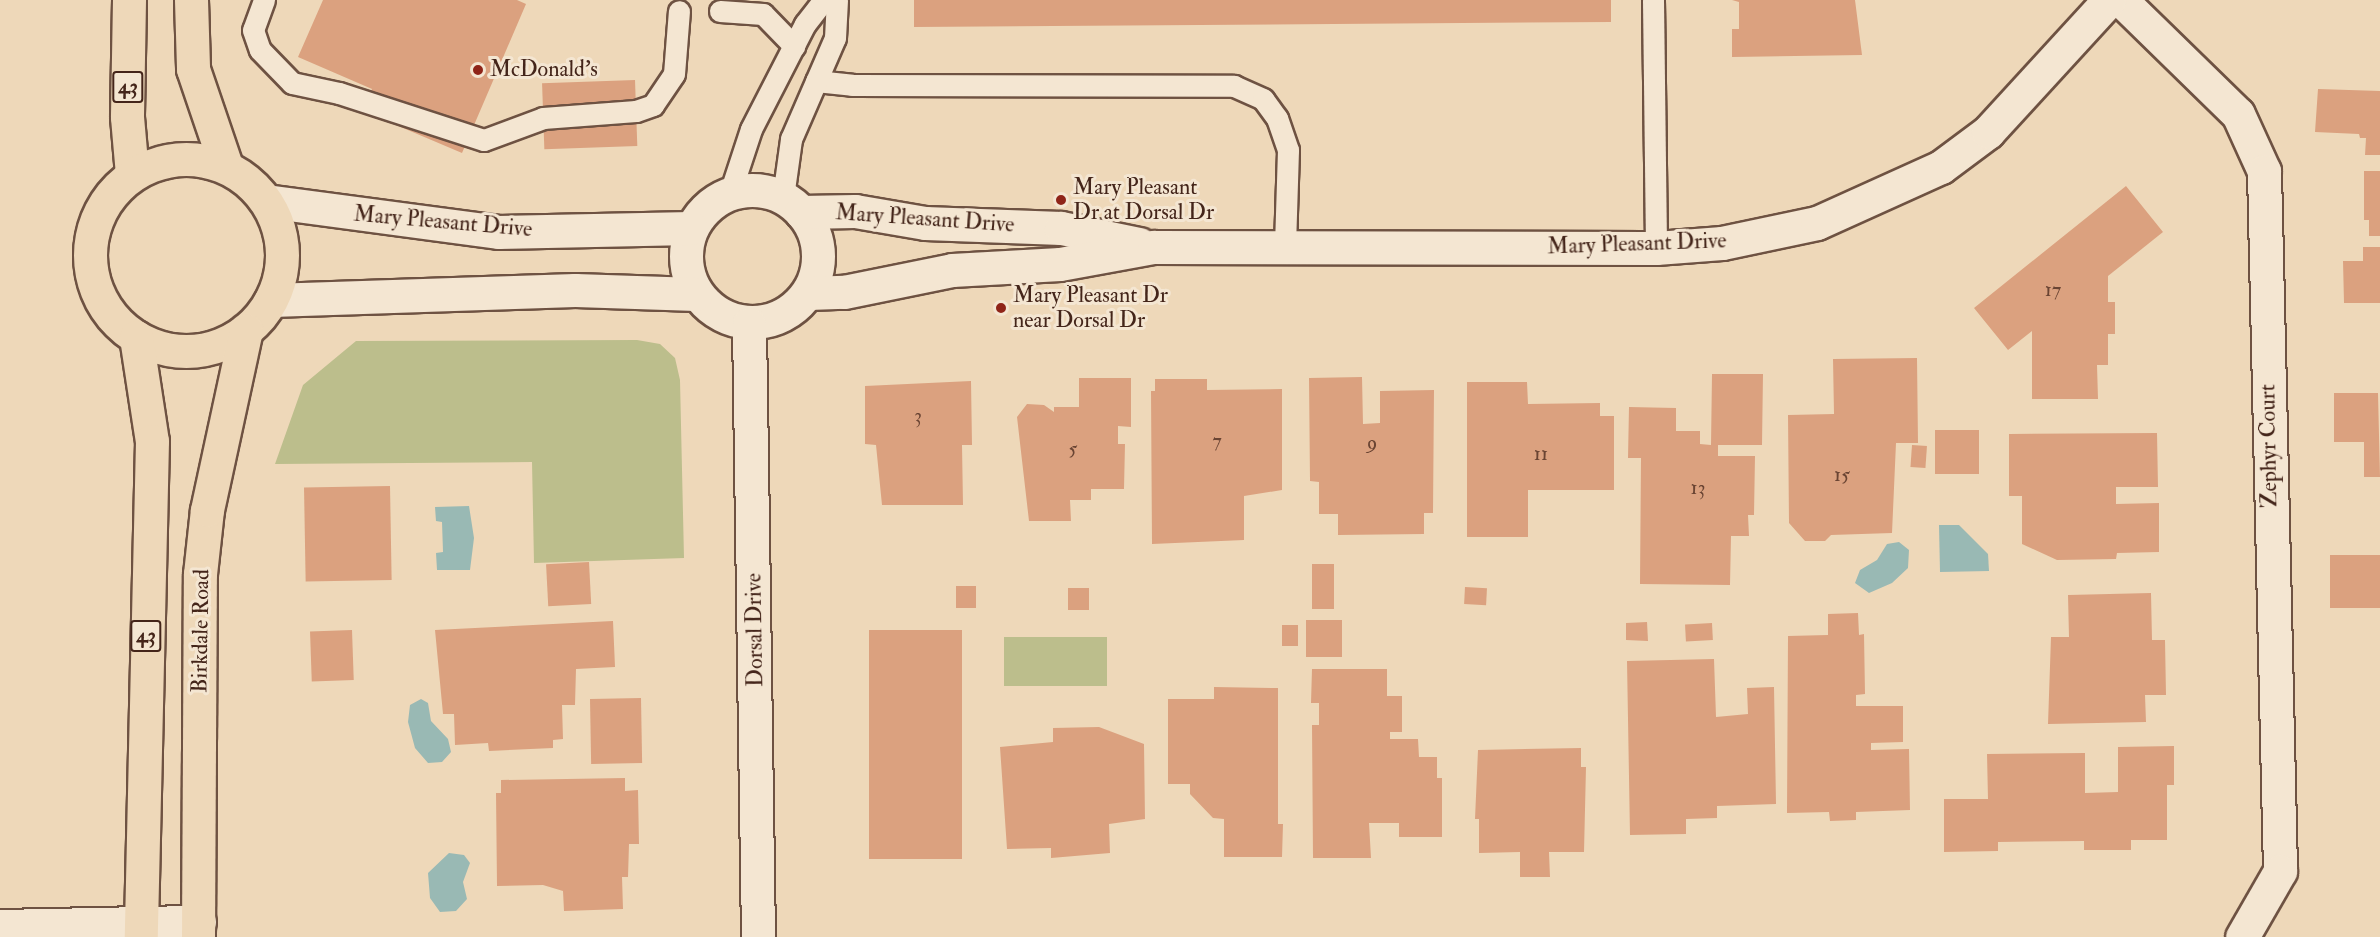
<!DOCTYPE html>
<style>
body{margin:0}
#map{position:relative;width:2380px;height:937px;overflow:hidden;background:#eed8b9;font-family:"IM FELL Double Pica",serif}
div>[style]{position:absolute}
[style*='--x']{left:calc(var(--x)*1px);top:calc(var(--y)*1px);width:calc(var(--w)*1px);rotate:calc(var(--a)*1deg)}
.green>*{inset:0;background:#bcbe8c;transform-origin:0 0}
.water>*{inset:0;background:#99b9b4}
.building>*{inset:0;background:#dba17f;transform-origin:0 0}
.roads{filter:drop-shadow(2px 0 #6e5242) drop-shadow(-2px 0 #6e5242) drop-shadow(0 2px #6e5242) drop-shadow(0 -2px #6e5242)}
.lane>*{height:21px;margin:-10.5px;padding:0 10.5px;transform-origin:10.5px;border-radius:10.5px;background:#f4e6d2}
.street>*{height:33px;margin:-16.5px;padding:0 16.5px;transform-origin:16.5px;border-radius:16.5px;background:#f4e6d2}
.street>.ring{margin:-16.5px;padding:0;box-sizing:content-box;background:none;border:33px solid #f4e6d2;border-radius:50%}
.primary>*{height:33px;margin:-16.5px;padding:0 16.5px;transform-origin:16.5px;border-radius:16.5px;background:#eed8b9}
.primary>.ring{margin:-16.5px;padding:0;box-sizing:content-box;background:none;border:33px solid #eed8b9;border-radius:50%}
.dots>*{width:16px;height:16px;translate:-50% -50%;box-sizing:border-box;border:3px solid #f4e6d2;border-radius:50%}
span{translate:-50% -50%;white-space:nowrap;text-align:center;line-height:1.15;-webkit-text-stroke:6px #f4e6d2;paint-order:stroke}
.number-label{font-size:20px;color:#6a4433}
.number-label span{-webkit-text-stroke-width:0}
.shield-label span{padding:2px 4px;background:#f4e6d2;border:2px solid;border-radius:4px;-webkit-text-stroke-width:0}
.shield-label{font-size:21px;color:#44251a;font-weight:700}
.poi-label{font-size:22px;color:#44251a}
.left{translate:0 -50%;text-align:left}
.street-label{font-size:22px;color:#44251a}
</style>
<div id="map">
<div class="green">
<div style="clip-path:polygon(637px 340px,660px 344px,675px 358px,680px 380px,684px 558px,534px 563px,532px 462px,275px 464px,303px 385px,356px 341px)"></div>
<div style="left:1004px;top:637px;width:103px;height:49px"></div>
</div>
<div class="water">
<div style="clip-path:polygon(469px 506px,474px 538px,470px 570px,437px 570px,436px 553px,443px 552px,442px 522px,436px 521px,435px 507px)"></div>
<div style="clip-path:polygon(1939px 525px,1959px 525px,1988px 554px,1989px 571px,1940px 572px)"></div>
<div style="clip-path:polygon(1899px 542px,1909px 550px,1908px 568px,1892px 583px,1869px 593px,1855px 583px,1860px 570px,1877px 560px,1887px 544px)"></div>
<div style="clip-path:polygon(421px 699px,428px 703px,431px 721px,448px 739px,451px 752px,442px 762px,428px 763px,415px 748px,408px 722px,410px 705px)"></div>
<div style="clip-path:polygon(449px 853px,464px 855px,470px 863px,463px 882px,467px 899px,456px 911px,440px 912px,430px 898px,428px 873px)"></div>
</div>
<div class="building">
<div style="clip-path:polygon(323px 0,517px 0,526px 4px,462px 153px,363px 111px,372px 89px,298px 57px)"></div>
<div style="clip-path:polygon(914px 0,1611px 0,1611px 22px,914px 27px)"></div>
<div style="clip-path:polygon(1732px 0,1855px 0,1862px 55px,1732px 57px,1732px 29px,1739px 29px,1739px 2px)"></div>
<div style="left:635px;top:80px;width:66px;height:93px;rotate:88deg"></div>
<div style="clip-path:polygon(2318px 89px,2380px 91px,2380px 155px,2365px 155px,2366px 138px,2360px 138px,2359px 134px,2315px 132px)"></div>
<div style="clip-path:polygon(2364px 171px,2380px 171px,2380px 236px,2369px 236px,2369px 220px,2364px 220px)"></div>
<div style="clip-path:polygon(2126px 186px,2163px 232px,2108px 276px,2108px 302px,2115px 302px,2115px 334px,2108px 334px,2108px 365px,2097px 365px,2098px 399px,2032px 399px,2032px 331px,2008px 350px,1974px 308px)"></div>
<div style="clip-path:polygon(2363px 247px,2380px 247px,2380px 303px,2344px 303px,2343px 261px,2363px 261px)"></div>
<div style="clip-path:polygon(1917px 358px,1918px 443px,1896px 443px,1892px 533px,1831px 535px,1825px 541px,1805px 541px,1789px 523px,1788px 415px,1834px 414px,1833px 359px)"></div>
<div style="clip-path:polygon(1712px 374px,1763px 374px,1762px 445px,1718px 445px,1718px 456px,1755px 456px,1754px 515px,1748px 515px,1749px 536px,1731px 536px,1730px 585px,1640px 584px,1641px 458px,1628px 458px,1629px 407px,1676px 408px,1676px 431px,1700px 431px,1700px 444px,1711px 445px)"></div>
<div style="clip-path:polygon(1362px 377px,1363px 424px,1380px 423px,1380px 391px,1434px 390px,1433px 513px,1424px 513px,1424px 534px,1338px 535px,1338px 514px,1319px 514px,1319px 482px,1310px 481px,1309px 378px)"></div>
<div style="clip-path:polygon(1079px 378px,1131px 378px,1131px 427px,1118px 426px,1118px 444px,1125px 444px,1124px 489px,1091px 489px,1091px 500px,1070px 500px,1071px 521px,1029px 521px,1017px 417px,1027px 404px,1044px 405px,1054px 412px,1054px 407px,1079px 407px)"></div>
<div style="clip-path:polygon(1155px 379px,1207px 379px,1207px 390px,1282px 389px,1282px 490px,1244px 496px,1244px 540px,1152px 544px,1151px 391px,1155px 391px)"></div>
<div style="clip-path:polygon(971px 381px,972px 445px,962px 445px,963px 505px,882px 505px,876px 445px,865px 444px,865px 386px)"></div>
<div style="clip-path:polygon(1467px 382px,1527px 382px,1528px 404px,1600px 403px,1600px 416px,1614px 416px,1614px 490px,1528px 490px,1528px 537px,1467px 537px)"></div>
<div style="clip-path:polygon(2334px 393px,2378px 393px,2380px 477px,2364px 477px,2364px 442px,2334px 442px)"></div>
<div style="left:1935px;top:430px;width:44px;height:44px"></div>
<div style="clip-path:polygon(2157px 433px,2158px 487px,2116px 487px,2116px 504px,2159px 503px,2159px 552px,2117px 553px,2116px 559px,2057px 560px,2022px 544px,2022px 496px,2009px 496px,2009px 434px)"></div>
<div style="left:1912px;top:445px;width:15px;height:22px;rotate:4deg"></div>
<div style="left:390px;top:486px;width:94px;height:86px;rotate:89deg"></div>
<div style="left:2330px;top:555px;width:50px;height:53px"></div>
<div style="left:589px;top:562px;width:42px;height:43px;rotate:87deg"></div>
<div style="left:1312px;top:564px;width:22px;height:45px"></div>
<div style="left:956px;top:586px;width:20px;height:22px"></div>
<div style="left:1465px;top:587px;width:22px;height:17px;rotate:3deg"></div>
<div style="left:1068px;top:588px;width:21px;height:22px"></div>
<div style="clip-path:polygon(2151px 593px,2152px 640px,2165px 640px,2166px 695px,2145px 695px,2146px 722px,2048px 724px,2051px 637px,2069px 637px,2068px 595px)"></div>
<div style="clip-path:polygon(1858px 613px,1859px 635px,1864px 634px,1865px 694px,1856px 695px,1856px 706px,1903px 706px,1903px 742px,1871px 743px,1871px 750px,1909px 749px,1910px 810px,1856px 812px,1856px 820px,1830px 821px,1829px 812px,1787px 813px,1788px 636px,1828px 635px,1828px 614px)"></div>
<div style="left:1342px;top:620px;width:37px;height:36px;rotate:90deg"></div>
<div style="clip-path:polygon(613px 621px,615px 667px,576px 669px,575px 705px,562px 705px,563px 739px,553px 740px,553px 748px,489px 751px,488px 743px,455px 745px,454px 714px,443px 714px,435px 630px)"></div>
<div style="clip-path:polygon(1647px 622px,1648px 641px,1626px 640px,1626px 623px)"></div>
<div style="left:1712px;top:623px;width:17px;height:27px;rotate:87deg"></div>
<div style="left:1282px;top:625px;width:16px;height:21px"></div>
<div style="left:352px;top:630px;width:50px;height:42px;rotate:88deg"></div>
<div style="left:962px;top:630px;width:229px;height:93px;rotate:90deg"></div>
<div style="clip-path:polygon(1714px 659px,1716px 717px,1748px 714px,1747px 688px,1774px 687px,1776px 804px,1717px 806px,1717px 818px,1686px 819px,1686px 834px,1630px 835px,1627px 661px)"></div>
<div style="clip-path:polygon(1312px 669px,1387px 669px,1387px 696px,1402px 696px,1402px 732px,1390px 732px,1390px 739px,1418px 739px,1419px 757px,1437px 757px,1437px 778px,1442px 778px,1442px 837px,1399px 837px,1399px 823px,1369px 823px,1371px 858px,1313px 858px,1312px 725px,1319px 725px,1319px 703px,1311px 703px)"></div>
<div style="clip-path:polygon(1214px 687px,1278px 688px,1278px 824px,1283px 824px,1282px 857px,1224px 857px,1224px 819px,1213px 818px,1190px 794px,1190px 784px,1168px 784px,1168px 699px,1214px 699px)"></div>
<div style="left:641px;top:698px;width:65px;height:51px;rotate:89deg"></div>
<div style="clip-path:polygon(1099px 727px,1144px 744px,1145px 819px,1109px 824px,1110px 853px,1051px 858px,1051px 848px,1007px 849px,1000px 747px,1053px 742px,1053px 728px)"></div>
<div style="clip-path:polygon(2174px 746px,2174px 785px,2167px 785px,2167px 840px,2131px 840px,2131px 850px,2084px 850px,2084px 841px,1998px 842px,1998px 851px,1944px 852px,1944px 799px,1988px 799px,1987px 754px,2085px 753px,2085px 793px,2118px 792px,2118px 747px)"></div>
<div style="clip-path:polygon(1581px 748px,1581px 767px,1586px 767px,1584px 852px,1549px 852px,1550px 877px,1520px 877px,1520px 852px,1479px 853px,1479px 819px,1475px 819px,1478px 750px)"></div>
<div style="clip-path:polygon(625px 778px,625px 791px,638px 790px,639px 844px,629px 844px,628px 877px,622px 877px,623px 909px,564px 911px,563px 891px,543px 885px,497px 886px,496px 793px,501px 793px,501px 780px)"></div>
</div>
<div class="roads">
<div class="lane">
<div style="--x:264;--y:0;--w:32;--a:110"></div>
<div style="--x:253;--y:30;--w:21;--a:71"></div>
<div style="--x:260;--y:50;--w:46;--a:45.9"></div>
<div style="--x:292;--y:83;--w:48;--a:12"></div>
<div style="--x:339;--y:93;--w:152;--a:18"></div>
<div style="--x:484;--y:140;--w:63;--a:-20.4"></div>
<div style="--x:543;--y:118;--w:93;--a:-4.3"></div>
<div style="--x:636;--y:111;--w:18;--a:-19"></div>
<div style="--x:653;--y:105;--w:37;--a:-56"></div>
<div style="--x:674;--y:74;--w:63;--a:-85.5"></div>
<div style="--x:1653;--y:0;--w:248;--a:89.3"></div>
<div style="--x:720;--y:11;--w:43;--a:4"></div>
<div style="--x:763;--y:14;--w:45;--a:45.9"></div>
<div style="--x:816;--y:81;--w:36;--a:6"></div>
<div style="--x:852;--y:85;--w:382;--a:0.1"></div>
<div style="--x:1234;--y:86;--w:32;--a:24"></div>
<div style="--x:1263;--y:99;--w:24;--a:54"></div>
<div style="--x:1277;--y:118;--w:34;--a:71"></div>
<div style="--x:1288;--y:150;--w:98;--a:91.8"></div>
<div style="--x:730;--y:193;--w:67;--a:-71.8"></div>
<div style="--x:751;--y:129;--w:118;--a:-62.8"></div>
<div style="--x:805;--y:24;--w:31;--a:-52"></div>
<div style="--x:783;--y:197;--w:59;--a:-82.1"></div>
<div style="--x:791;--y:139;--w:110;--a:-66.5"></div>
<div style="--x:835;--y:38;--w:38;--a:-87"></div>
</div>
<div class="street">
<div style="--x:2121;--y:0;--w:163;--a:44.3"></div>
<div style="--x:2238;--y:114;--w:63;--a:65.5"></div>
<div style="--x:2264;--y:171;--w:700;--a:88.69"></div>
<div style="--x:2280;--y:871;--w:76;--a:119.9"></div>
<div class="ring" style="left:686px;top:190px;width:99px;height:99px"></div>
<div style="--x:266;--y:201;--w:234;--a:7.6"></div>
<div style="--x:498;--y:232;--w:193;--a:-1.2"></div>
<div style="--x:801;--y:212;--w:54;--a:-1.1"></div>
<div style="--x:855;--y:211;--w:71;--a:9.7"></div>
<div style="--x:925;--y:223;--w:136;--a:2.1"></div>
<div style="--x:1061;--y:228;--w:80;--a:11.6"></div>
<div style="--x:808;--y:293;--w:36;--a:-2"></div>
<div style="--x:844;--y:292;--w:110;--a:-11.5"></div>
<div style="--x:952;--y:270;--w:108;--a:-3.2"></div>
<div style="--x:1060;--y:264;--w:96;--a:-10.3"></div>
<div style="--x:1154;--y:247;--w:502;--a:0.11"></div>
<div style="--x:1656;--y:248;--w:66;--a:-4.3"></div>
<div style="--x:1722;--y:243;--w:97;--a:-11.9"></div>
<div style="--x:1817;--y:223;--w:136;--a:-24.3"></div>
<div style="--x:1941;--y:167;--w:59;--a:-36.7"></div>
<div style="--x:1988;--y:132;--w:179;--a:-47.5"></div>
<div style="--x:271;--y:300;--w:304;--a:-1.9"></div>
<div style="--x:575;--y:290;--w:121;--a:1.9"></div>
<div style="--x:749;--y:324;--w:613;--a:89.16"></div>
<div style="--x:0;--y:926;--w:199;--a:-1.2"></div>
</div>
<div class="primary">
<div style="--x:129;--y:0;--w:117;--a:91"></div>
<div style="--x:127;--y:117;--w:57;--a:85"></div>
<div style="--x:191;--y:0;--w:69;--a:88.3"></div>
<div style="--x:193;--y:69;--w:102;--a:71.2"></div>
<div class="ring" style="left:90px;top:159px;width:159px;height:159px"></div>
<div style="--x:136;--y:337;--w:105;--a:81.3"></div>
<div style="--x:152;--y:441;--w:496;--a:91.3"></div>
<div style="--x:198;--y:937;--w:363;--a:-89.7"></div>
<div style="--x:200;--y:574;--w:64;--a:-83.8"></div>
<div style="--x:207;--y:510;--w:184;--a:-77.8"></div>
</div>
</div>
<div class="dots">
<div style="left:478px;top:70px;background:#8f2418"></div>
<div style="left:1061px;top:200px;background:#8f2418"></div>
<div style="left:1001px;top:308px;background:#8f2418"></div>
</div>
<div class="number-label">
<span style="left:2053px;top:289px">17</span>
<span style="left:918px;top:415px">3</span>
<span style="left:1217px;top:440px">7</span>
<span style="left:1372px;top:442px">9</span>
<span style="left:1073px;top:448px">5</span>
<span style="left:1541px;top:453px">11</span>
<span style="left:1842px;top:474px">15</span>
<span style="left:1698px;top:487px">13</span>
</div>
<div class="shield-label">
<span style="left:128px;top:87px">43</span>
<span style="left:146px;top:636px">43</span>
</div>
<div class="poi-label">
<span class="left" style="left:490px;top:70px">McDonald's</span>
<span class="left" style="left:1073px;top:200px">Mary Pleasant<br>Dr at Dorsal Dr</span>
<span class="left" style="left:1013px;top:308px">Mary Pleasant Dr<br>near Dorsal Dr</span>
</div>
<div class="street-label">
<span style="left:925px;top:219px;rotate:4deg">Mary Pleasant Drive</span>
<span style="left:443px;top:222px;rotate:5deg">Mary Pleasant Drive</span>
<span style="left:1637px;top:244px;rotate:-2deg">Mary Pleasant Drive</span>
<span style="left:2269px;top:446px;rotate:-91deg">Zephyr Court</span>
<span style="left:755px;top:630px;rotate:-91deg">Dorsal Drive</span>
<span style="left:201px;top:631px;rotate:-89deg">Birkdale Road</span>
</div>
</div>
